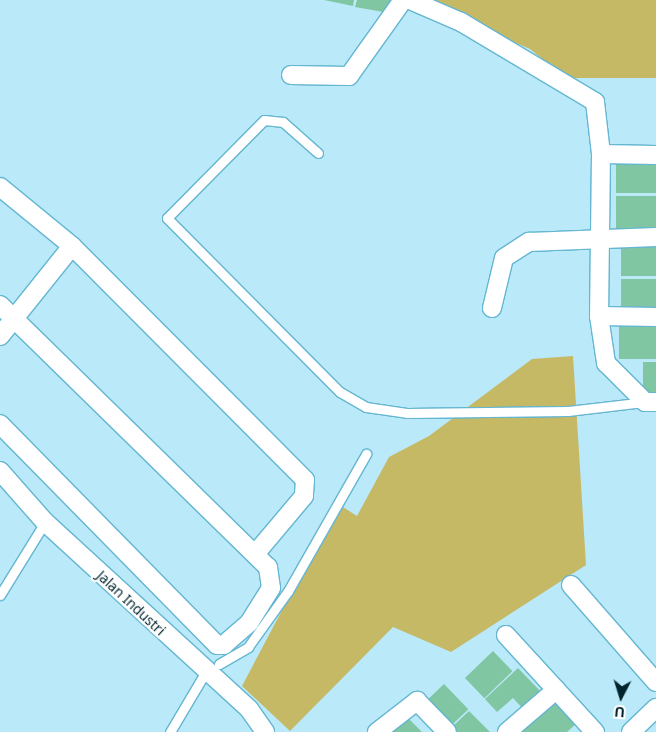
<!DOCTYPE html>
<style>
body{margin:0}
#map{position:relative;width:656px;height:732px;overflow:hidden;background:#bae9f9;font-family:"Noto Sans",sans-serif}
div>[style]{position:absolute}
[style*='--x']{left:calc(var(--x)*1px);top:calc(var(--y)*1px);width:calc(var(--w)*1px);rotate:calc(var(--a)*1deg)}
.green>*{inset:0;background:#c5b965}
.building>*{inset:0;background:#80c6a2;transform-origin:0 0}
.roads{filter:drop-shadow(1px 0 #64b6d1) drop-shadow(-1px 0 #64b6d1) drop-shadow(0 1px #64b6d1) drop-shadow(0 -1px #64b6d1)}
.service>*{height:9px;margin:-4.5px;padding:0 4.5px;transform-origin:4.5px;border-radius:4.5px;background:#fff}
.minor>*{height:18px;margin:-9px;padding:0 9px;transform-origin:9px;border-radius:9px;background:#fff}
span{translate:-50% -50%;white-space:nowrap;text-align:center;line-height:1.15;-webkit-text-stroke:4.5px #fff;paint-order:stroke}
.street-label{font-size:14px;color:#00252f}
.north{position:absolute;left:596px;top:672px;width:50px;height:50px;-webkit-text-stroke:4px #fff;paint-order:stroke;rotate:185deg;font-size:14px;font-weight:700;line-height:20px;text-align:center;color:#00252f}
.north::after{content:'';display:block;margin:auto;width:18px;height:22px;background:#00252f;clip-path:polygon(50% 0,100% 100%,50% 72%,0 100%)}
</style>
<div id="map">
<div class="green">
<div style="clip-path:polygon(416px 0,656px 0,656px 78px,566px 78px,530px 49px)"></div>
<div style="clip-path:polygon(573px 356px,586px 565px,451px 652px,393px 627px,290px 731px,242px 686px,338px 504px,357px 516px,389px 457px,429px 436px,532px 359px)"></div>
</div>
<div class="building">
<div style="clip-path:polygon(324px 0,354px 0,353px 6px)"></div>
<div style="clip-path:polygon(357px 0,392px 0,389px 13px,355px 7px)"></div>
<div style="left:616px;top:159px;width:40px;height:34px"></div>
<div style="left:616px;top:196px;width:40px;height:34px"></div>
<div style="left:621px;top:242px;width:35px;height:34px"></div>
<div style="left:621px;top:279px;width:35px;height:34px"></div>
<div style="left:619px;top:325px;width:37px;height:34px"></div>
<div style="left:643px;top:362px;width:13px;height:34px"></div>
<div style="left:493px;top:651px;width:28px;height:39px;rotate:46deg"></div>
<div style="clip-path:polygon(518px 668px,542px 693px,524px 710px,513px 698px,497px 712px,485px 699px)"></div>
<div style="left:444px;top:684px;width:35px;height:25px;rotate:46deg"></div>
<div style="clip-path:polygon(552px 699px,576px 724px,567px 732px,517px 732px)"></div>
<div style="clip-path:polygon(469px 711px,490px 732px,456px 732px,452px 727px)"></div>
<div style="clip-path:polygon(408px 718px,422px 732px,393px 732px)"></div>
</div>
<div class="roads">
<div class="service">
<div style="--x:318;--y:153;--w:47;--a:-138.5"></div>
<div style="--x:283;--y:122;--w:19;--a:-174"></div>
<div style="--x:264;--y:120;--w:138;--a:134.7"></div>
<div style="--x:167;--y:218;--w:245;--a:45.2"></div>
<div style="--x:340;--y:392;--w:30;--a:30"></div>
<div style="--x:366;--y:407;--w:41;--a:8.3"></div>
<div style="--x:407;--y:413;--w:161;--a:-0.7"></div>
<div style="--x:568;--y:411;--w:78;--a:-6.7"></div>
<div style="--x:0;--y:595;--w:86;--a:-58.3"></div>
<div style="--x:219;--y:664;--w:34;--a:-30"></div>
<div style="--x:248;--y:647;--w:69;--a:-54.5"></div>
<div style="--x:288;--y:591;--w:158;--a:-60.3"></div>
<div style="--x:170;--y:732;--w:69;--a:-59.3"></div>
</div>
<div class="minor">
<div style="--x:410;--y:0;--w:56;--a:23.3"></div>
<div style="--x:461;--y:22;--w:156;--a:30.8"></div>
<div style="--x:595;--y:102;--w:52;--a:83.4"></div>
<div style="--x:601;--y:154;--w:162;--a:90.7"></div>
<div style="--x:599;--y:316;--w:48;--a:81.5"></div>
<div style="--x:606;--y:363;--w:55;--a:45"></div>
<div style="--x:645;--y:402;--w:11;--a:0"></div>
<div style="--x:291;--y:75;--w:58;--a:1"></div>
<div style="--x:349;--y:76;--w:93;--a:-54.6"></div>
<div style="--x:601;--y:154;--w:55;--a:1"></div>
<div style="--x:0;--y:187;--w:93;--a:39.3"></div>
<div style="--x:72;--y:246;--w:330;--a:45.1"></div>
<div style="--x:305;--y:480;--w:16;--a:94"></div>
<div style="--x:304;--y:496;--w:75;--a:130.1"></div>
<div style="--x:0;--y:305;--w:375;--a:44.4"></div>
<div style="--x:268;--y:567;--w:21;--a:82"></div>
<div style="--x:271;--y:588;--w:41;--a:122.2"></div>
<div style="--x:249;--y:623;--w:33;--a:139"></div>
<div style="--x:224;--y:645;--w:7;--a:180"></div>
<div style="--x:217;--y:645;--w:310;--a:-134.5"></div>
<div style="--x:492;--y:308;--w:51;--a:-76.5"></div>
<div style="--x:504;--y:258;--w:30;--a:-33"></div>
<div style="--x:529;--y:242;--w:127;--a:-2.3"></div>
<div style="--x:599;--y:316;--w:57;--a:1"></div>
<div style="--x:0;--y:336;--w:115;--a:-51.3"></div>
<div style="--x:0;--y:471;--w:68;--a:48.6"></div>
<div style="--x:45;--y:522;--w:277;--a:42.5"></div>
<div style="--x:249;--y:709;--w:28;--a:55"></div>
<div style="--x:571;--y:585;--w:129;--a:48.8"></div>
<div style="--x:506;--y:635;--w:132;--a:47.5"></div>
<div style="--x:377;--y:732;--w:51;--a:-37.8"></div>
<div style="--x:417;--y:701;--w:43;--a:45.9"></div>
<div style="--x:507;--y:732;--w:65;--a:-40.6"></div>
<div style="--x:631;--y:732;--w:35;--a:-44"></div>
</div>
</div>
<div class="street-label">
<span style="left:131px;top:603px;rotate:43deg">Jalan Industri</span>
</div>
<div class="north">U</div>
</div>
